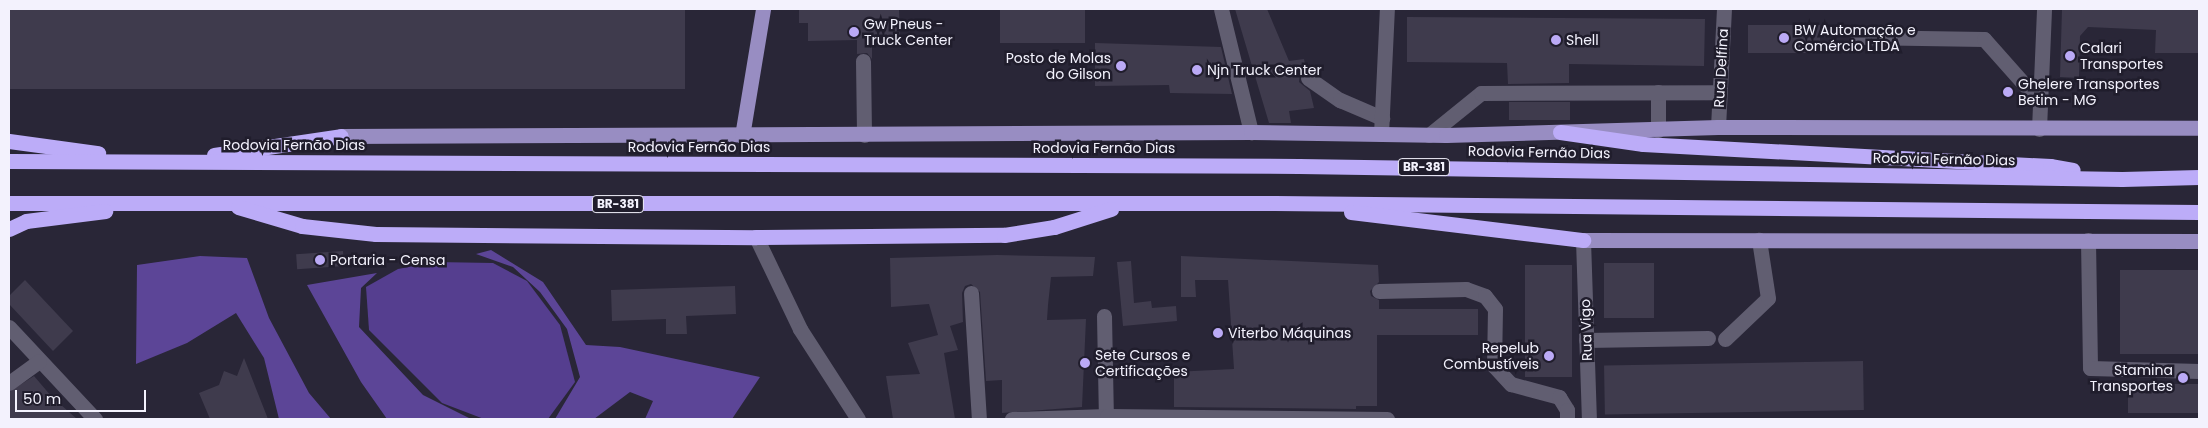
<!DOCTYPE html>
<meta charset="utf-8">
<style>
body{margin:0}
#map{position:relative;width:2208px;height:428px;overflow:hidden;background:#292637;font-family:Poppins,sans-serif}
div>[style]{position:absolute}
[style*='--x']{left:calc(var(--x)*1px);top:calc(var(--y)*1px);width:calc(var(--w)*1px);rotate:calc(var(--a)*1deg)}
.forest>*{inset:0;background:#5c4597}
.water>*{inset:0;background:#553e8f}
.building>*{inset:0;background:#3f3b4d;transform-origin:0 0}
.minor>*{height:15px;margin:-7.5px;padding:0 7.5px;transform-origin:7.5px;border-radius:7.5px;background:#615e71}
.major>*{height:15px;margin:-7.5px;padding:0 7.5px;transform-origin:7.5px;border-radius:7.5px;background:#988dc2}
.highway>*{height:15px;margin:-7.5px;padding:0 7.5px;transform-origin:7.5px;border-radius:7.5px;background:#bcacf8}
.dots>*{width:14px;height:14px;translate:-50% -50%;box-sizing:border-box;border:2px solid #201d2c;border-radius:50%}
span{translate:-50% -50%;white-space:nowrap;text-align:center;line-height:1.15;-webkit-text-stroke:5px #201d2c;paint-order:stroke}
.shield-label span{padding:1px 4px;background:#201d2c;border:1px solid;border-radius:4px;-webkit-text-stroke-width:0}
.shield-label{font-size:12px;color:#f3f2fd;font-weight:700}
.poi-label{font-size:14px;color:#f3f2fd}
.left{translate:0 -50%;text-align:left}
.right{translate:-100% -50%;text-align:right}
.street-label{font-size:14px;color:#f3f2fd}
.frame{position:absolute;inset:0;border:10px solid #f3f2fd;pointer-events:none}
.scale{position:absolute;left:15px;top:390px;width:131px;height:22px;box-sizing:border-box;border:2px solid #f3f2fd;border-top:0;padding-left:6px;font-size:15px;line-height:18px;white-space:nowrap;color:#f3f2fd;-webkit-text-stroke:4px #201d2c;paint-order:stroke}
</style>
<div id="map">
<div class="forest">
<div style="clip-path:polygon(491px 250px,543px 282px,586px 345px,620px 347px,760px 377px,732px 419px,645px 419px,653px 401px,630px 392px,594px 419px,555px 419px,580px 377px,567px 329px,540px 292px,513px 267px,476px 254px)"></div>
<div style="clip-path:polygon(200px 256px,247px 258px,269px 318px,309px 393px,331px 419px,279px 419px,264px 358px,236px 313px,187px 343px,136px 364px,137px 265px)"></div>
<div style="clip-path:polygon(377px 273px,361px 288px,359px 327px,423px 395px,471px 419px,387px 419px,361px 382px,307px 285px)"></div>
</div>
<div class="water">
<div style="clip-path:polygon(435px 262px,493px 263px,527px 281px,560px 325px,575px 382px,548px 419px,484px 419px,442px 403px,369px 330px,366px 287px,398px 269px)"></div>
</div>
<div class="building">
<div style="left:9px;top:9px;width:676px;height:80px"></div>
<div style="clip-path:polygon(799px 9px,899px 9px,900px 40px,872px 41px,872px 59px,867px 53px,857px 54px,857px 40px,808px 41px,808px 23px,799px 23px)"></div>
<div style="left:1000px;top:9px;width:85px;height:34px"></div>
<div style="clip-path:polygon(1235px 9px,1267px 9px,1289px 61px,1304px 59px,1306px 69px,1300px 73px,1299px 82px,1310px 91px,1314px 108px,1289px 111px,1291px 123px,1269px 123px)"></div>
<div style="clip-path:polygon(2062px 9px,2199px 9px,2199px 53px,2155px 53px,2156px 30px,2088px 27px,2080px 36px,2079px 78px,2060px 77px)"></div>
<div style="clip-path:polygon(1407px 17px,1705px 19px,1704px 66px,1569px 64px,1569px 83px,1508px 84px,1507px 63px,1407px 62px)"></div>
<div style="left:1748px;top:25px;width:72px;height:28px"></div>
<div style="clip-path:polygon(1095px 43px,1221px 47px,1232px 94px,1170px 93px,1169px 85px,1095px 86px)"></div>
<div style="left:1509px;top:102px;width:61px;height:18px"></div>
<div style="left:343px;top:251px;width:15px;height:47px;rotate:86deg"></div>
<div style="clip-path:polygon(997px 255px,1095px 257px,1093px 276px,1051px 277px,1048px 305px,1047px 320px,1086px 319px,1082px 407px,1002px 413px,1002px 380px,986px 381px,980px 292px,971px 284px,965px 286px,962px 293px,963px 322px,950px 326px,958px 350px,944px 353px,955px 419px,893px 419px,886px 376px,920px 374px,908px 343px,938px 335px,929px 304px,891px 307px,890px 258px)"></div>
<div style="clip-path:polygon(1181px 256px,1378px 265px,1379px 282px,1370px 291px,1371px 296px,1379px 300px,1379px 309px,1478px 309px,1478px 335px,1377px 335px,1377px 406px,1356px 406px,1356px 409px,1174px 407px,1174px 372px,1234px 369px,1228px 280px,1195px 280px,1196px 297px,1181px 297px)"></div>
<div style="clip-path:polygon(1131px 261px,1134px 303px,1151px 301px,1152px 308px,1176px 306px,1177px 321px,1123px 326px,1117px 262px)"></div>
<div style="left:1604px;top:263px;width:50px;height:55px"></div>
<div style="left:1525px;top:265px;width:47px;height:112px"></div>
<div style="left:2120px;top:270px;width:79px;height:84px"></div>
<div style="clip-path:polygon(25px 280px,73px 331px,53px 351px,9px 304px,9px 296px)"></div>
<div style="clip-path:polygon(735px 286px,736px 314px,686px 316px,687px 334px,666px 334px,666px 319px,612px 321px,611px 290px)"></div>
<div style="clip-path:polygon(244px 358px,268px 419px,210px 419px,199px 393px,219px 385px,224px 371px,237px 376px)"></div>
<div style="left:1863px;top:361px;width:49px;height:259px;rotate:89deg"></div>
<div style="clip-path:polygon(34px 376px,52px 397px,77px 419px,9px 419px,9px 392px)"></div>
<div style="left:2128px;top:384px;width:71px;height:29px"></div>
</div>
<div class="minor">
<div style="--x:1221;--y:9;--w:127;--a:76.3"></div>
<div style="--x:1858;--y:37;--w:126;--a:0.9"></div>
<div style="--x:1984;--y:39;--w:84;--a:48.4"></div>
<div style="--x:863;--y:61;--w:74;--a:89.2"></div>
<div style="--x:1308;--y:78;--w:39;--a:35"></div>
<div style="--x:1340;--y:100;--w:46;--a:23.2"></div>
<div style="--x:1658;--y:92;--w:38;--a:90"></div>
<div style="--x:1718;--y:127;--w:118;--a:-87.1"></div>
<div style="--x:2039;--y:129;--w:120;--a:-87.6"></div>
<div style="--x:1381;--y:134;--w:125;--a:-87.3"></div>
<div style="--x:1429;--y:135;--w:67;--a:-38.9"></div>
<div style="--x:1481;--y:93;--w:238;--a:-0.2"></div>
<div style="--x:756;--y:237;--w:102;--a:64.4"></div>
<div style="--x:800;--y:329;--w:107;--a:57.2"></div>
<div style="--x:1583;--y:240;--w:179;--a:88.1"></div>
<div style="--x:2088;--y:240;--w:128;--a:89.1"></div>
<div style="--x:2090;--y:368;--w:109;--a:1.6"></div>
<div style="--x:1379;--y:291;--w:87;--a:-1.3"></div>
<div style="--x:1466;--y:289;--w:20;--a:20"></div>
<div style="--x:1485;--y:296;--w:16;--a:52"></div>
<div style="--x:1495;--y:309;--w:57;--a:91"></div>
<div style="--x:1494;--y:366;--w:25;--a:47"></div>
<div style="--x:1511;--y:384;--w:50;--a:15.2"></div>
<div style="--x:1559;--y:397;--w:15;--a:58"></div>
<div style="--x:1567;--y:410;--w:9;--a:90"></div>
<div style="--x:971;--y:293;--w:126;--a:86.4"></div>
<div style="--x:1104;--y:316;--w:103;--a:88.9"></div>
<div style="--x:9;--y:327;--w:126;--a:46.9"></div>
<div style="--x:1725;--y:339;--w:59;--a:-43.6"></div>
<div style="--x:1768;--y:298;--w:59;--a:-98.8"></div>
<div style="--x:1586;--y:340;--w:122;--a:-0.9"></div>
<div style="--x:9;--y:383;--w:37;--a:-36"></div>
<div style="--x:1012;--y:419;--w:95;--a:-1.8"></div>
<div style="--x:1107;--y:416;--w:280;--a:0.6"></div>
</div>
<div class="major">
<div style="--x:341;--y:136;--w:910;--a:-0.25"></div>
<div style="--x:1251;--y:132;--w:195;--a:0.9"></div>
<div style="--x:1446;--y:135;--w:272;--a:-1.7"></div>
<div style="--x:1718;--y:127;--w:481;--a:0.1"></div>
<div style="--x:742;--y:136;--w:129;--a:-80.6"></div>
<div style="--x:1583;--y:240;--w:616;--a:0.09"></div>
</div>
<div class="highway">
<div style="--x:1560;--y:132;--w:84;--a:8.2"></div>
<div style="--x:1643;--y:144;--w:408;--a:3.1"></div>
<div style="--x:2050;--y:166;--w:23;--a:10"></div>
<div style="--x:9;--y:141;--w:90;--a:7.7"></div>
<div style="--x:214;--y:155;--w:128;--a:-8.5"></div>
<div style="--x:9;--y:161;--w:1290;--a:0.22"></div>
<div style="--x:1299;--y:166;--w:823;--a:0.9"></div>
<div style="--x:2122;--y:179;--w:77;--a:-1.5"></div>
<div style="--x:9;--y:203;--w:1266;--a:0"></div>
<div style="--x:1275;--y:203;--w:924;--a:0.56"></div>
<div style="--x:238;--y:207;--w:67;--a:16.5"></div>
<div style="--x:302;--y:226;--w:74;--a:6.2"></div>
<div style="--x:376;--y:234;--w:380;--a:0.5"></div>
<div style="--x:756;--y:237;--w:248;--a:-0.5"></div>
<div style="--x:1004;--y:235;--w:51;--a:-9.1"></div>
<div style="--x:1054;--y:227;--w:60;--a:-17.5"></div>
<div style="--x:1351;--y:212;--w:234;--a:6.9"></div>
<div style="--x:9;--y:229;--w:19;--a:-25"></div>
<div style="--x:26;--y:221;--w:80;--a:-7.2"></div>
</div>
<div class="dots">
<div style="left:854px;top:32px;background:#bbaaf6"></div>
<div style="left:1784px;top:38px;background:#bbaaf6"></div>
<div style="left:1556px;top:40px;background:#bbaaf6"></div>
<div style="left:2070px;top:56px;background:#bbaaf6"></div>
<div style="left:1121px;top:66px;background:#bbaaf6"></div>
<div style="left:1197px;top:70px;background:#bbaaf6"></div>
<div style="left:2008px;top:92px;background:#bbaaf6"></div>
<div style="left:320px;top:260px;background:#bbaaf6"></div>
<div style="left:1218px;top:333px;background:#bbaaf6"></div>
<div style="left:1549px;top:356px;background:#bbaaf6"></div>
<div style="left:1085px;top:363px;background:#bbaaf6"></div>
<div style="left:2183px;top:378px;background:#bbaaf6"></div>
</div>
<div class="shield-label">
<span style="left:1424px;top:167px">BR-381</span>
<span style="left:618px;top:204px">BR-381</span>
</div>
<div class="poi-label">
<span class="left" style="left:864px;top:32px">Gw Pneus -<br>Truck Center</span>
<span class="left" style="left:1794px;top:38px">BW Automação e<br>Comércio LTDA</span>
<span class="left" style="left:1566px;top:40px">Shell</span>
<span class="left" style="left:2080px;top:56px">Calari<br>Transportes</span>
<span class="right" style="left:1111px;top:66px">Posto de Molas<br>do Gilson</span>
<span class="left" style="left:1207px;top:70px">Njn Truck Center</span>
<span class="left" style="left:2018px;top:92px">Ghelere Transportes<br>Betim - MG</span>
<span class="left" style="left:330px;top:260px">Portaria - Censa</span>
<span class="left" style="left:1228px;top:333px">Viterbo Máquinas</span>
<span class="right" style="left:1539px;top:356px">Repelub<br>Combustíveis</span>
<span class="left" style="left:1095px;top:363px">Sete Cursos e<br>Certificações</span>
<span class="right" style="left:2173px;top:378px">Stamina<br>Transportes</span>
</div>
<div class="street-label">
<span style="left:1721px;top:68px;rotate:-87deg">Rua Delfina</span>
<span style="left:294px;top:145px">Rodovia Fernão Dias</span>
<span style="left:699px;top:147px">Rodovia Fernão Dias</span>
<span style="left:1104px;top:148px">Rodovia Fernão Dias</span>
<span style="left:1539px;top:152px;rotate:1deg">Rodovia Fernão Dias</span>
<span style="left:1944px;top:159px;rotate:1deg">Rodovia Fernão Dias</span>
<span style="left:1586px;top:330px;rotate:-92deg">Rua Vigo</span>
</div>
<div class="frame"></div>
<div class="scale">50 m</div>
</div>
